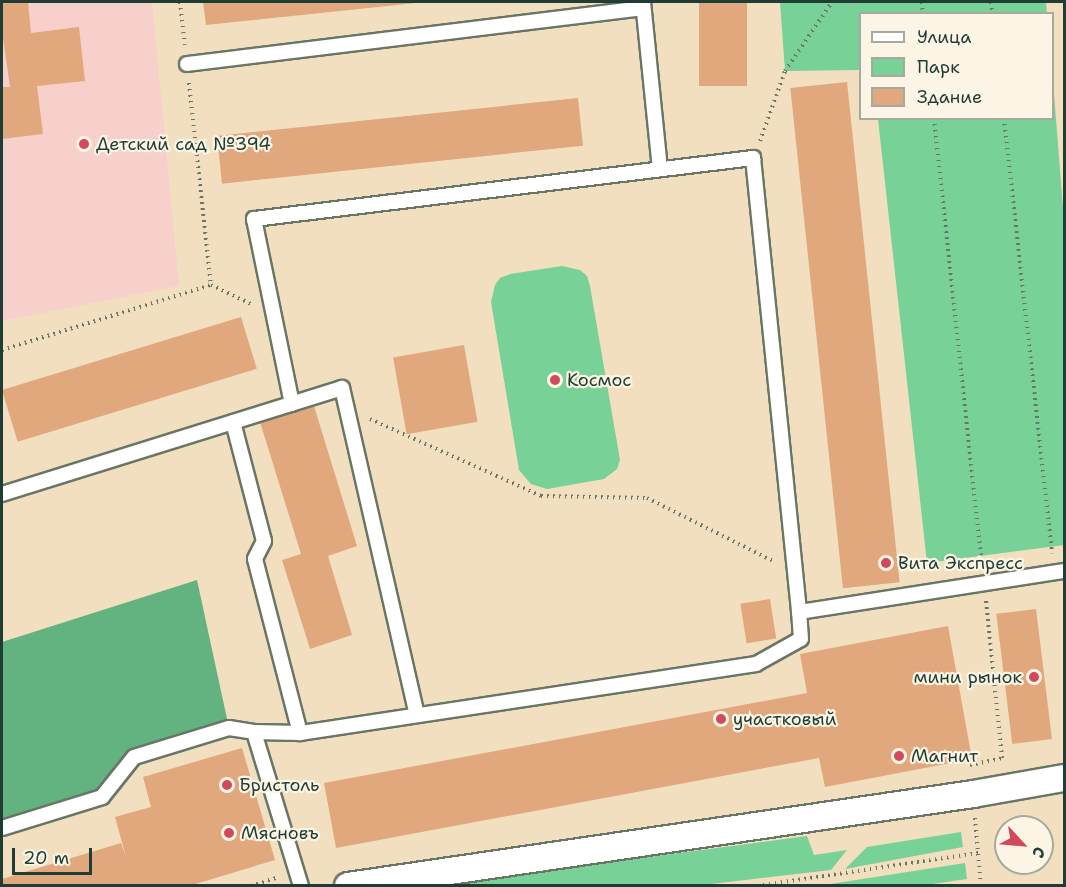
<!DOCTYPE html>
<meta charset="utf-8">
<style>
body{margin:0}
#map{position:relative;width:1066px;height:887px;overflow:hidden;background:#f2dfc0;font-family:"Shantell Sans",sans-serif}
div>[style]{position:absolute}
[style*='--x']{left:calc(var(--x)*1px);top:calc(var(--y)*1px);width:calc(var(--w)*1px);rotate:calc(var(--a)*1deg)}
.built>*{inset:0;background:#f7d0cc}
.green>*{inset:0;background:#78d196}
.forest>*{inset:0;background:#62b37f}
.building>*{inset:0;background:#e1a87e;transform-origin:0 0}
.path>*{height:4px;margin-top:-2px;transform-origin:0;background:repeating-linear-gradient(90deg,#697665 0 1.5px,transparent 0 6px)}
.roads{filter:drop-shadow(2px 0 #697665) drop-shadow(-2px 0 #697665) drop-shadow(0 2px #697665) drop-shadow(0 -2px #697665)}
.lane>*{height:14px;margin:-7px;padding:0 7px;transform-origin:7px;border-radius:7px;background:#fff}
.street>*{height:26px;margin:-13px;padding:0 13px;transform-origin:13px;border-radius:13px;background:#fff}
.dots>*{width:16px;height:16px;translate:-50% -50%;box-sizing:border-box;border:3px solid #fcf5e5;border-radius:50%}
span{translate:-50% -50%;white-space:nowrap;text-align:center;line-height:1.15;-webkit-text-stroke:4.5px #fcf5e5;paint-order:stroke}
.poi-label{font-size:18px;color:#1f3d34}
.left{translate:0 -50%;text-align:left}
.right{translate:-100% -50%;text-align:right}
.frame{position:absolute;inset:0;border:3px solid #1f3d34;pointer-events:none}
.legend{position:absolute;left:859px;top:12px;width:195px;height:108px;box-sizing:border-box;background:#fcf5e5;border:2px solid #a4ab9e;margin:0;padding:8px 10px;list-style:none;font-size:18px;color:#1f3d34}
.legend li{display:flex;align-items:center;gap:12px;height:30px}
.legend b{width:30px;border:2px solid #a4ab9e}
.north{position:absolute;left:994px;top:815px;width:60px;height:60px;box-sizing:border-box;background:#fcf5e5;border:2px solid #a4ab9e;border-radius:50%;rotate:116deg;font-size:16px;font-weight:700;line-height:24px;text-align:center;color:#1f3d34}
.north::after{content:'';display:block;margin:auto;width:21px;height:27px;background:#d1495b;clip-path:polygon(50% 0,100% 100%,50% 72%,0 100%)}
.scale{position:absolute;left:12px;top:848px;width:80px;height:27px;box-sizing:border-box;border:3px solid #1f3d34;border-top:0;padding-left:8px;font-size:18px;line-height:21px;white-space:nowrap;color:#1f3d34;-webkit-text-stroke:4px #fcf5e5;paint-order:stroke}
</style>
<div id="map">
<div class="built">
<div style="clip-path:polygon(2px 2px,152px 2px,179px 286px,2px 321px)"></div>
</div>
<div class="green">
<div style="clip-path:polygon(780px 2px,1046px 2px,1047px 13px,860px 14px,860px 70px,785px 71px)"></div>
<div style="clip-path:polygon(1053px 81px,1064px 220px,1064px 545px,927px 563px,878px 119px,1052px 118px)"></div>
<div style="clip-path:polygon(562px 266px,580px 270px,587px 276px,590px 286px,620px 460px,617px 469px,604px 479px,547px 489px,531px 484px,519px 470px,491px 302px,495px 285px,500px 278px,510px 274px)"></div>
<div style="clip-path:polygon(961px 832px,963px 847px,845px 869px,867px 847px)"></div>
<div style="clip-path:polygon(807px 836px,814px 855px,847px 850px,831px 870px,703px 885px,443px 884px)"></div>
<div style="clip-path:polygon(965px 863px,967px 879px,926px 885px,824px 885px)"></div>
</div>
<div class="forest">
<div style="clip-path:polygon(197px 580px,229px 728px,134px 757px,102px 797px,2px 827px,2px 642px)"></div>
</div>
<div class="building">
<div style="clip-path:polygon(2px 2px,28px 2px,31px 33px,79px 27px,85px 81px,37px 86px,43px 134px,2px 139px,2px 87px,10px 87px,2px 31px)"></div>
<div style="clip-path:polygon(203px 2px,416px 2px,416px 3px,206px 25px)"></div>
<div style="left:699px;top:2px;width:48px;height:84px"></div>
<div style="left:847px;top:82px;width:503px;height:57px;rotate:84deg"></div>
<div style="left:578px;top:98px;width:48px;height:363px;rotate:84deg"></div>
<div style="left:241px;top:317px;width:54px;height:250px;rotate:73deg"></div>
<div style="left:464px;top:345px;width:78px;height:72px;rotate:80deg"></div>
<div style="clip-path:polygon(314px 406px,357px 546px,328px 556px,352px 635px,310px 649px,282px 560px,301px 554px,260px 422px)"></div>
<div style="left:770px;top:599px;width:40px;height:30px;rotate:81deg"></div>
<div style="left:1036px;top:609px;width:131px;height:40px;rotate:83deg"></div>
<div style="clip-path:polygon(948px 626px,972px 759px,825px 787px,819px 758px,336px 848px,324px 783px,807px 693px,800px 654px)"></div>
<div style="clip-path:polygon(242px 748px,275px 860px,189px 886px,2px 886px,2px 879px,121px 843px,126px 857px,115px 817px,151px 807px,143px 777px)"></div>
</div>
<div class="path">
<div style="--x:180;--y:2;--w:43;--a:83.4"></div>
<div style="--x:922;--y:2;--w:12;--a:85"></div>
<div style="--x:991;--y:2;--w:12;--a:81"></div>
<div style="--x:189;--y:83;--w:203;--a:83.8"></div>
<div style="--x:211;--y:285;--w:44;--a:25.4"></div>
<div style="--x:934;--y:118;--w:449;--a:83.9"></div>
<div style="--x:1004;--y:118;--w:438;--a:83.7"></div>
<div style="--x:760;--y:141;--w:74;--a:-70.3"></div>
<div style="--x:785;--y:71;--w:83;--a:-55.7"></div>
<div style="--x:2;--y:350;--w:219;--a:-17.3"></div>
<div style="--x:370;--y:419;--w:188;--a:24.2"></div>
<div style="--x:541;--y:496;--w:106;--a:1.1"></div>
<div style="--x:647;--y:498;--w:143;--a:26.6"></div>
<div style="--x:970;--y:765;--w:33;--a:-12"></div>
<div style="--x:1002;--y:758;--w:158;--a:-95.8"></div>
<div style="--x:975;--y:818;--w:68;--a:85"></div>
<div style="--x:251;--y:886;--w:29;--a:-18"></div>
<div style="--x:757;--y:886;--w:224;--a:-8.5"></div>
</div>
<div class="roads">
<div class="lane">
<div style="--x:643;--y:2;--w:168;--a:84.2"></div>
<div style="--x:187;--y:64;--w:459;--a:-7"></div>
<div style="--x:292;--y:404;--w:189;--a:-101.6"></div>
<div style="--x:254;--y:219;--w:503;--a:-6.97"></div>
<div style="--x:753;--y:158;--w:456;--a:84.2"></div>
<div style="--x:233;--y:422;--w:123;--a:75.4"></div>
<div style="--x:264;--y:541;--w:20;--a:117"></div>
<div style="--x:255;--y:559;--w:180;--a:75.5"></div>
<div style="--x:2;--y:494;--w:356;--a:-17.3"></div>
<div style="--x:342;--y:388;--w:335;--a:77.1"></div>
<div style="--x:2;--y:828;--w:105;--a:-17.2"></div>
<div style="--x:102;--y:797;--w:51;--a:-51.3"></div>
<div style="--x:134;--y:757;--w:99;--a:-17"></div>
<div style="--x:229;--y:728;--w:25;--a:9"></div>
<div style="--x:301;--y:886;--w:161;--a:-107"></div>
<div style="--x:254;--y:732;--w:46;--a:1.2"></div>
<div style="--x:300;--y:733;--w:461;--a:-8.6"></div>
<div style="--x:756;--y:664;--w:51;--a:-29.1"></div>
<div style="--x:801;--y:639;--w:27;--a:-94"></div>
<div style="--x:799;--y:612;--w:268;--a:-8.8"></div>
</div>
<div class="street">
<div style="--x:348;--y:886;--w:632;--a:-8.37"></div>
<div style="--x:973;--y:794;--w:92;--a:-10"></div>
</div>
</div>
<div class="dots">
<div style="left:84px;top:144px;background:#d1495b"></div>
<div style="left:555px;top:380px;background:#d1495b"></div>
<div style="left:886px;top:563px;background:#d1495b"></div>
<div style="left:1034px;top:677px;background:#d1495b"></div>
<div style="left:721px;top:719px;background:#d1495b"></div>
<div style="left:899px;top:756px;background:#d1495b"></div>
<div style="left:227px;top:785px;background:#d1495b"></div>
<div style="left:229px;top:833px;background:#d1495b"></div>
</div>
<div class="poi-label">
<span class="left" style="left:96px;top:144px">Детский сад №394</span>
<span class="left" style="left:567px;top:380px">Космос</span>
<span class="left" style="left:898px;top:563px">Вита Экспресс</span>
<span class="right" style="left:1022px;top:677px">мини рынок</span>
<span class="left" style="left:733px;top:719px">участковый</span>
<span class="left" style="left:911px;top:756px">Магнит</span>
<span class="left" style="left:239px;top:785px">Бристоль</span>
<span class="left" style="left:241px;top:833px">Мясновъ</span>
</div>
<div class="frame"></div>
<ul class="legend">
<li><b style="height:8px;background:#fff"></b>Улица</li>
<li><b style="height:16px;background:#78d196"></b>Парк</li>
<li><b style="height:16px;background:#e1a87e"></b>Здание</li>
</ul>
<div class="north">С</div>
<div class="scale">20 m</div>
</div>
